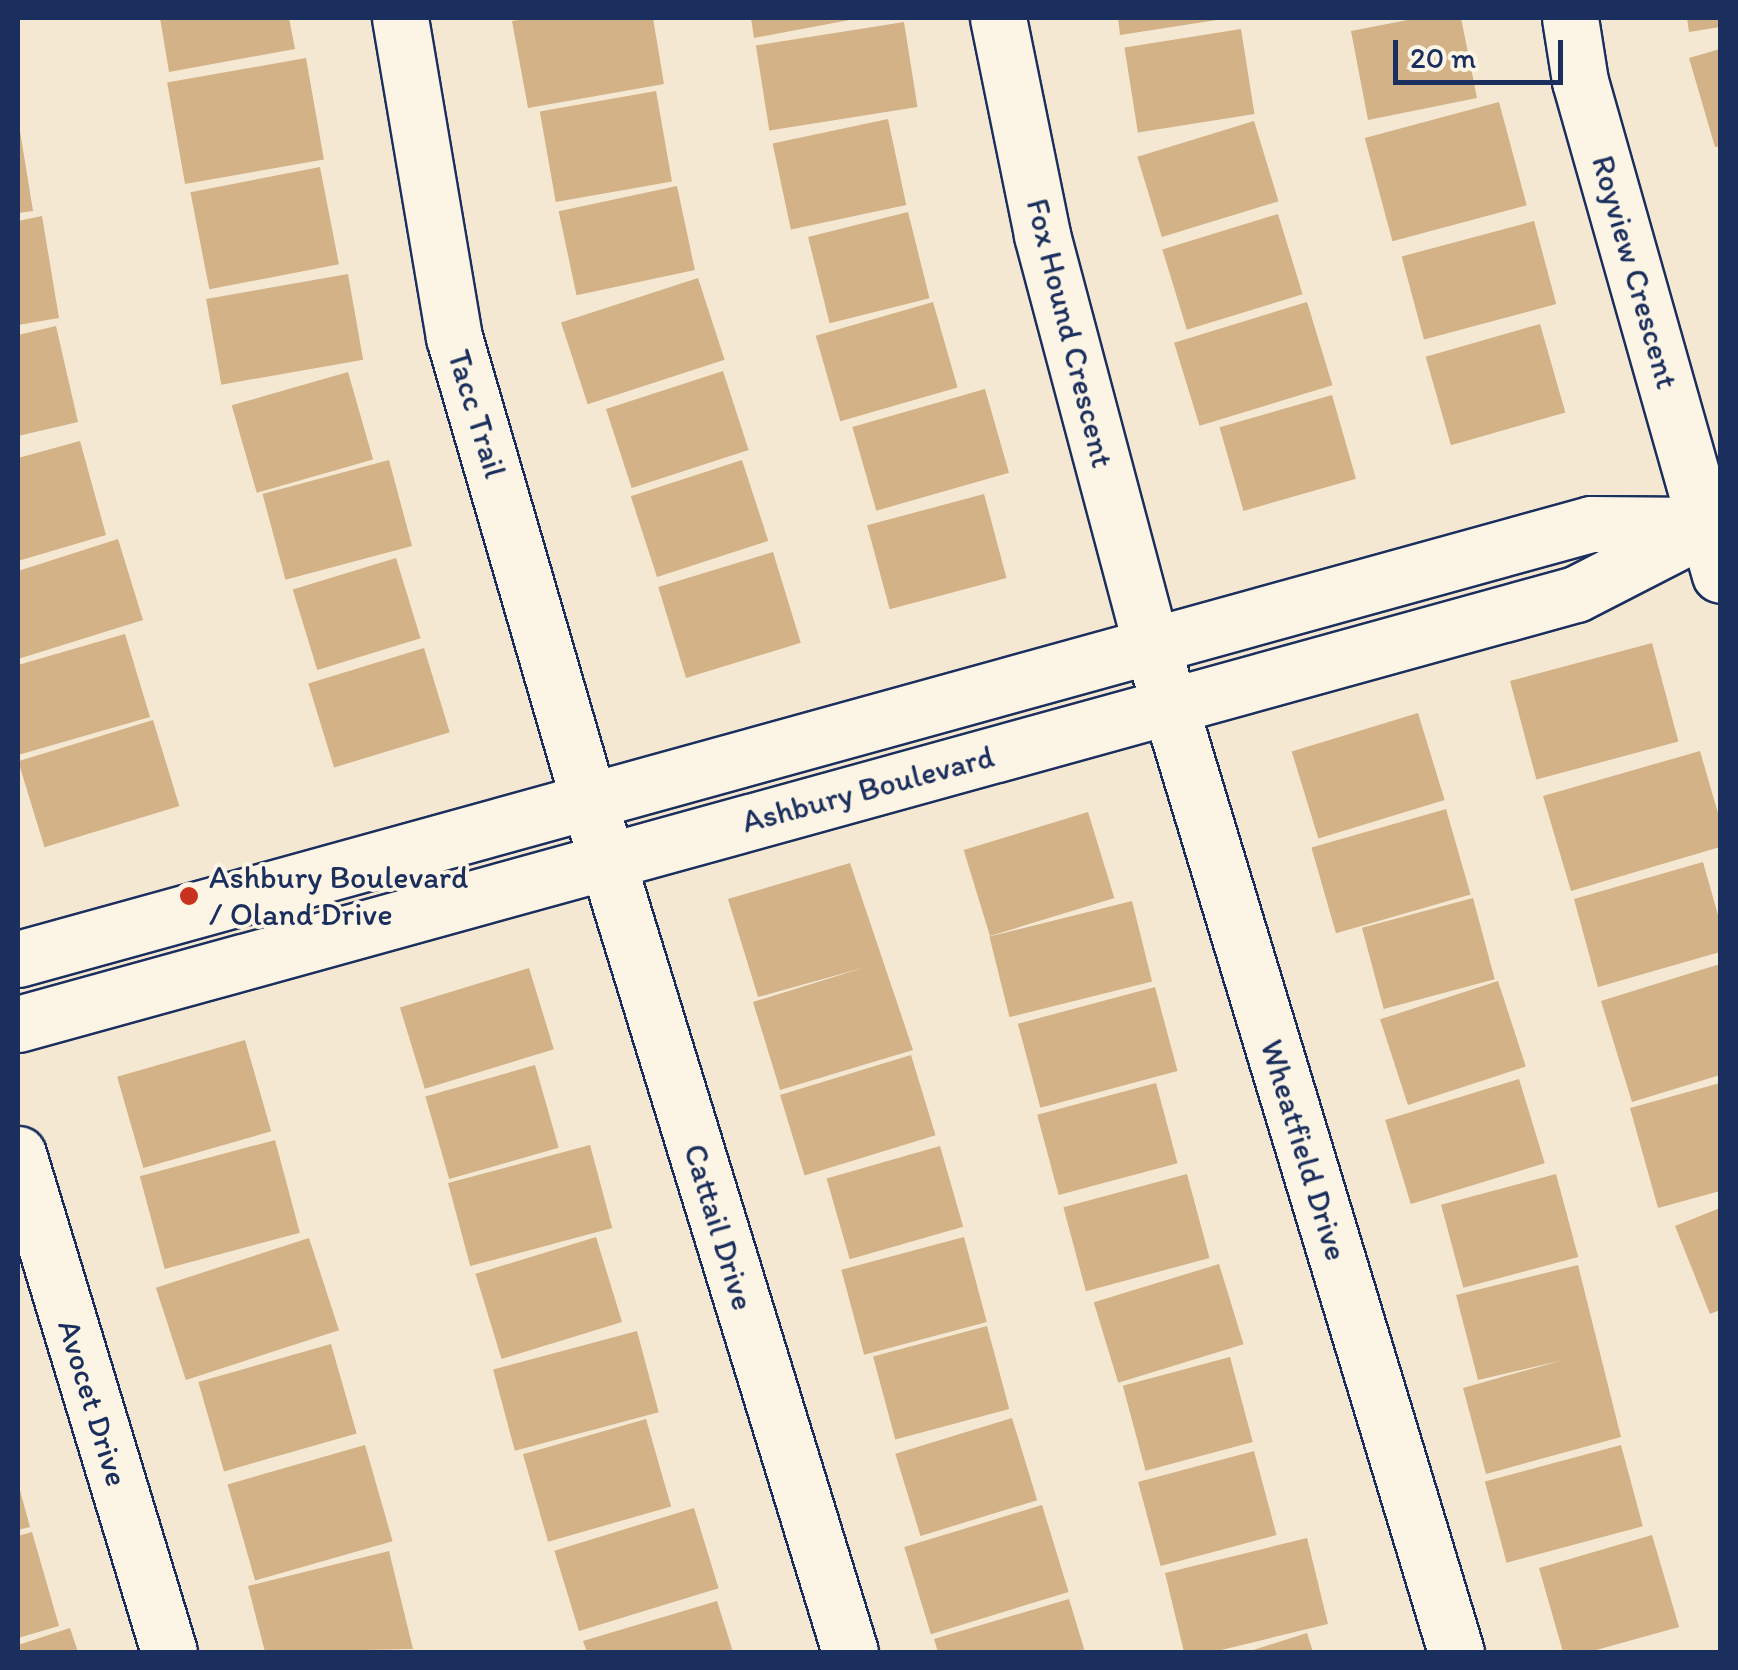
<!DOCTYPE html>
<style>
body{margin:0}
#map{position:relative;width:1738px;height:1670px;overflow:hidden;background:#f4e8d2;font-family:Itim,sans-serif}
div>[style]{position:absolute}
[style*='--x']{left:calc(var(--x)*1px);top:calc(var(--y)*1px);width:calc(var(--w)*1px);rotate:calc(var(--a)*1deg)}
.building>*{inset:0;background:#d2b286;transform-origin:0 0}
.roads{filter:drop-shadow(2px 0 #1b2f5e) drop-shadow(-2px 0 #1b2f5e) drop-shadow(0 2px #1b2f5e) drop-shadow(0 -2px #1b2f5e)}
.minor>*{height:55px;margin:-27.5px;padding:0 27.5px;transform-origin:27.5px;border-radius:27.5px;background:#fcf5e5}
.dots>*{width:28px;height:28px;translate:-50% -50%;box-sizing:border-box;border:5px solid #fcf5e5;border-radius:50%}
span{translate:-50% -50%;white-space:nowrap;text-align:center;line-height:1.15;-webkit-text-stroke:8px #fcf5e5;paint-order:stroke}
.street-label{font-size:32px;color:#1b2f5e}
.poi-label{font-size:32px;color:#1b2f5e}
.left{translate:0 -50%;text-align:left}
.frame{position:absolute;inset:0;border:20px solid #1b2f5e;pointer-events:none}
.scale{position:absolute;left:1393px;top:40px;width:170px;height:45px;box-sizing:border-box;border:5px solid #1b2f5e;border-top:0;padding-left:12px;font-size:30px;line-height:35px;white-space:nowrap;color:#1b2f5e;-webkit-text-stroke:8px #fcf5e5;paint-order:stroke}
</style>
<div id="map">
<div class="building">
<div style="clip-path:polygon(160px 18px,289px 18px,295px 49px,169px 72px)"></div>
<div style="clip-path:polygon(529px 18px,653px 18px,664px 84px,528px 108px,512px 21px)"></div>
<div style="clip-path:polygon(751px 18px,855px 18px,855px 19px,754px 38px)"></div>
<div style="clip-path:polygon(1118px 18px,1217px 18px,1217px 20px,1120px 35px)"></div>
<div style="clip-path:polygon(1418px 18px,1461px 18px,1477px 98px,1368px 120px,1351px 31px)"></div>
<div style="clip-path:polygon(1687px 18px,1720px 18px,1720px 27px,1689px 32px)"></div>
<div style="left:904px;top:22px;width:86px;height:150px;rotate:81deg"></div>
<div style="left:1241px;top:29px;width:86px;height:118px;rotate:81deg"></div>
<div style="clip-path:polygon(1720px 49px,1720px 146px,1715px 147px,1689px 58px)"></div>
<div style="left:306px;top:58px;width:103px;height:141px;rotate:80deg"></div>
<div style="left:656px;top:91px;width:92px;height:118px;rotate:80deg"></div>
<div style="left:1499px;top:102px;width:107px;height:139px;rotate:75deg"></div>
<div style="clip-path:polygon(18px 119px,33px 211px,18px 213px)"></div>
<div style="left:888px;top:119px;width:88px;height:118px;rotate:78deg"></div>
<div style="left:1254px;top:121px;width:84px;height:122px;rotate:73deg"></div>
<div style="left:320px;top:167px;width:99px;height:132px;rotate:79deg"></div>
<div style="left:677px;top:186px;width:86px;height:121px;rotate:78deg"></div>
<div style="left:908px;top:212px;width:89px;height:103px;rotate:76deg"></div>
<div style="left:1278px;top:214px;width:84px;height:121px;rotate:73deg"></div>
<div style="clip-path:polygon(42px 216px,59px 318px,18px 325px,18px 221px)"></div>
<div style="left:1534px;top:221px;width:86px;height:137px;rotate:75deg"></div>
<div style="left:348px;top:274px;width:87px;height:144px;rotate:80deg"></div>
<div style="left:698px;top:278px;width:86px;height:144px;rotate:72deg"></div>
<div style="left:933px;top:302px;width:89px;height:122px;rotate:74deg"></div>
<div style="left:1307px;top:302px;width:87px;height:139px;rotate:73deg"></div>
<div style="left:1540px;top:324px;width:92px;height:119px;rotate:74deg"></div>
<div style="clip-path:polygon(56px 326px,78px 422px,18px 436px,18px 335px)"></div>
<div style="left:723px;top:371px;width:83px;height:123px;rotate:72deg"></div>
<div style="left:348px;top:372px;width:91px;height:121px;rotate:74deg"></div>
<div style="left:985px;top:389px;width:87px;height:138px;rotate:74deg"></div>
<div style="left:1332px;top:395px;width:87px;height:117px;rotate:74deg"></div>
<div style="clip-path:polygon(80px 441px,106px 535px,18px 561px,18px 458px)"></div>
<div style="left:389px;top:460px;width:89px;height:131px;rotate:75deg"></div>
<div style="left:742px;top:460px;width:85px;height:117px;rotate:72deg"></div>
<div style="left:984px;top:494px;width:87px;height:121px;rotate:75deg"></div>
<div style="clip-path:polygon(118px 539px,143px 620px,18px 659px,18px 571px)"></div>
<div style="left:773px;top:552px;width:95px;height:120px;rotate:73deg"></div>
<div style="left:396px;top:558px;width:84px;height:108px;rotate:73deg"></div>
<div style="clip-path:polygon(125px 634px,150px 717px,18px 755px,18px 665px)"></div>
<div style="left:1652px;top:643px;width:102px;height:147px;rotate:75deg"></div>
<div style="left:424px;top:648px;width:88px;height:121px;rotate:73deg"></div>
<div style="left:1418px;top:713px;width:91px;height:132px;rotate:73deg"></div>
<div style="left:153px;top:720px;width:90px;height:141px;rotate:73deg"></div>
<div style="clip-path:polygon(1700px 751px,1720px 820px,1720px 847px,1571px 891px,1543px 796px)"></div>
<div style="left:1446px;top:809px;width:89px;height:140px;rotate:74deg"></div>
<div style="left:1088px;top:812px;width:90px;height:130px;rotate:73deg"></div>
<div style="clip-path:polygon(1703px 862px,1720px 922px,1720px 952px,1598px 987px,1574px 899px)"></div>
<div style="clip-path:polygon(850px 863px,913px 1050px,780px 1090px,753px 1002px,866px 967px,758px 997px,728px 899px)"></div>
<div style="left:1473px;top:898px;width:84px;height:115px;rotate:75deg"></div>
<div style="left:1132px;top:901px;width:83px;height:147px;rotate:76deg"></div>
<div style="clip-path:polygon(1720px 964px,1720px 1075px,1632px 1102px,1601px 1001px)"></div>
<div style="left:529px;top:968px;width:85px;height:135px;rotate:73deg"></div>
<div style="left:1498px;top:981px;width:90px;height:124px;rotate:72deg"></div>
<div style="left:1155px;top:987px;width:87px;height:142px;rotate:75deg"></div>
<div style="left:245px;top:1040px;width:95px;height:133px;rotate:74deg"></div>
<div style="left:911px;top:1055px;width:84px;height:137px;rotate:73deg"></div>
<div style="left:535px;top:1065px;width:86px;height:114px;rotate:74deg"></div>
<div style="left:1519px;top:1079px;width:88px;height:140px;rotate:73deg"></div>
<div style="left:1156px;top:1083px;width:83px;height:123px;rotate:75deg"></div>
<div style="clip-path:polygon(1720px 1083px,1720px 1191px,1658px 1208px,1630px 1108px)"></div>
<div style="left:275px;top:1140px;width:96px;height:140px;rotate:75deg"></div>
<div style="left:590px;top:1145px;width:86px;height:147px;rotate:75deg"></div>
<div style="left:940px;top:1146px;width:84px;height:118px;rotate:74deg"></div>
<div style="left:1187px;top:1174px;width:87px;height:128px;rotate:75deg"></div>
<div style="left:1556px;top:1174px;width:86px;height:119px;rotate:75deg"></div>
<div style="clip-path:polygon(1720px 1208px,1720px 1310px,1710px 1314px,1675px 1226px)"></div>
<div style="left:596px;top:1237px;width:89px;height:126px;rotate:73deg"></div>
<div style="left:964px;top:1237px;width:88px;height:127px;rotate:75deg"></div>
<div style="left:309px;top:1238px;width:97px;height:161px;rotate:72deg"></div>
<div style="left:1219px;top:1264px;width:84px;height:131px;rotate:73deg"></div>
<div style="clip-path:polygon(1578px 1265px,1621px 1437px,1486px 1474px,1463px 1388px,1563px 1360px,1478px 1380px,1456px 1295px)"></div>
<div style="left:987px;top:1326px;width:86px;height:118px;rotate:75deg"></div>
<div style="left:637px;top:1331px;width:84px;height:149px;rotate:75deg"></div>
<div style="left:331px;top:1344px;width:93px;height:138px;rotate:74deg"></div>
<div style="left:1230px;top:1357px;width:88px;height:111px;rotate:75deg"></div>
<div style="left:1012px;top:1418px;width:86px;height:122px;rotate:73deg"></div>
<div style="left:646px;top:1419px;width:91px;height:128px;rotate:74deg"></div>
<div style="left:365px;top:1445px;width:100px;height:143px;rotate:74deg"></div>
<div style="left:1621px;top:1445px;width:84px;height:141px;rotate:75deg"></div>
<div style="left:1254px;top:1451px;width:87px;height:120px;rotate:75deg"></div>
<div style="clip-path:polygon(18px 1483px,30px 1527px,18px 1530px)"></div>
<div style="left:1042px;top:1505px;width:91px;height:144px;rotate:73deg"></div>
<div style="left:694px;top:1508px;width:84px;height:146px;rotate:73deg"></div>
<div style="clip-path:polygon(32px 1532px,59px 1626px,18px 1638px,18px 1536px)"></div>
<div style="clip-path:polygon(1652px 1535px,1679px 1627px,1589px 1652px,1563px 1652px,1539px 1568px)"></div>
<div style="clip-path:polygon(1307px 1538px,1328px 1624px,1213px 1652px,1184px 1652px,1165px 1573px)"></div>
<div style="clip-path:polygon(389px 1551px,413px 1649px,265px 1652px,248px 1586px)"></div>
<div style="clip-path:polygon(1069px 1599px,1085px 1652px,938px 1652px,934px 1639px)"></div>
<div style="clip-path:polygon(717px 1601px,733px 1652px,587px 1652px,583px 1641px)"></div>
<div style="clip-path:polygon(70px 1628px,78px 1652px,18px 1652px,18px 1645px)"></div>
<div style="clip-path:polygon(1307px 1633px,1313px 1652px,1247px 1652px)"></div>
</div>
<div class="roads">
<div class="minor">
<div style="--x:400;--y:18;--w:324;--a:80.4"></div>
<div style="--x:454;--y:337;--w:484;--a:73.8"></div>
<div style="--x:589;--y:802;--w:889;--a:72.93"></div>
<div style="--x:998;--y:18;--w:221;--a:78.5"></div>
<div style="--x:1042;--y:235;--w:426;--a:75.1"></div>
<div style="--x:1152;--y:647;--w:1050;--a:73.17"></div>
<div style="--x:1570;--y:18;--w:64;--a:81"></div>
<div style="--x:1580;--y:81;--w:513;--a:74.18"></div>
<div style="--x:18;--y:959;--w:1632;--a:-15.46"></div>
<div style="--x:1591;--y:524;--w:107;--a:0.5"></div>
<div style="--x:18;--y:1024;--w:1616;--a:-15.43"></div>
<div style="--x:1576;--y:594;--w:162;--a:-27.2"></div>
<div style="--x:18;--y:1154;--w:520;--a:73.13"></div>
</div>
</div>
<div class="dots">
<div style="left:189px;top:896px;background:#c8321e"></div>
</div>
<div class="street-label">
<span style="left:1635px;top:272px;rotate:74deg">Royview Crescent</span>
<span style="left:1070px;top:333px;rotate:76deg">Fox Hound Crescent</span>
<span style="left:477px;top:414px;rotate:73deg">Tacc Trail</span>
<span style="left:868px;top:789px;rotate:-15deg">Ashbury Boulevard</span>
<span style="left:1304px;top:1150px;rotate:73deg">Wheatfield Drive</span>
<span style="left:719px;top:1227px;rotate:73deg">Cattail Drive</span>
<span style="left:93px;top:1403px;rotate:73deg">Avocet Drive</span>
</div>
<div class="poi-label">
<span class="left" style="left:209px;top:896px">Ashbury Boulevard<br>/ Oland Drive</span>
</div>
<div class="frame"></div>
<div class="scale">20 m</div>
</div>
